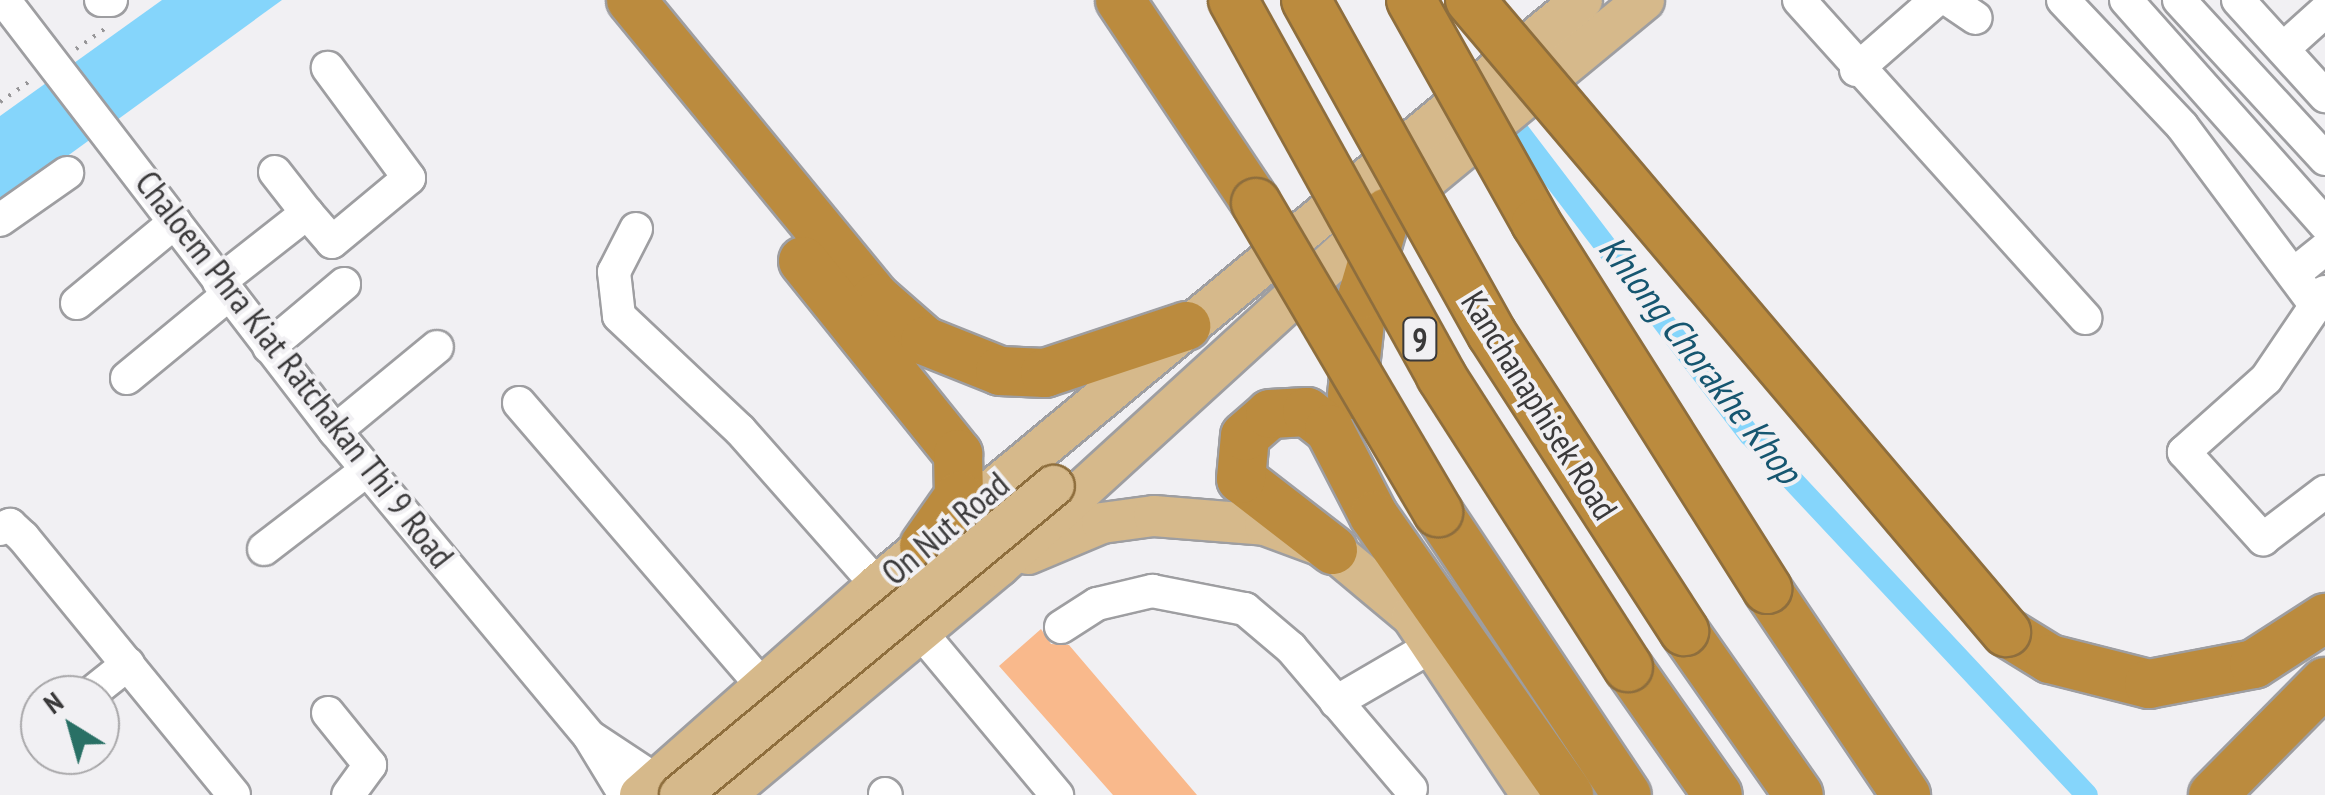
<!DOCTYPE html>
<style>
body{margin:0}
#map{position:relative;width:2325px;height:795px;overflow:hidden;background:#f1f0f3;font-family:"PT Sans Narrow",sans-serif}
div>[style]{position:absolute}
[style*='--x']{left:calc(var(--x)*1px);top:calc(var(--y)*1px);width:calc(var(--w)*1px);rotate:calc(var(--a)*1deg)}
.water>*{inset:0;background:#85d5fb}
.canal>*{height:22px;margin:-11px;padding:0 11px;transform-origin:11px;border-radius:11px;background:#85d5fb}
.building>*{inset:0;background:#f9b98c}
.path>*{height:4px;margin-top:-2px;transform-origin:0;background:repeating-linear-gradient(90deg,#979698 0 2.5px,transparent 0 10.5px)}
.roads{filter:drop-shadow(2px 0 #9e9ea1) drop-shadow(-2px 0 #9e9ea1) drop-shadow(0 2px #9e9ea1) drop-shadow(0 -2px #9e9ea1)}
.minor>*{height:32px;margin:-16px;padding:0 16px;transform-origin:16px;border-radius:16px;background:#fff}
.major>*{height:40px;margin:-20px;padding:0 20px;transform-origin:20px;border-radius:20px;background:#d6b98b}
.highway>*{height:48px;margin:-24px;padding:0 24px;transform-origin:24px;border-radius:24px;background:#bb8b3e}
.bridges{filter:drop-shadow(2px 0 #8e6e3d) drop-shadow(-2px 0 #8e6e3d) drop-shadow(0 2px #8e6e3d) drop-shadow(0 -2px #8e6e3d)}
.major-bridge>*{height:40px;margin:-20px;padding:0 20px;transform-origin:20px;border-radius:20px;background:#d6b98b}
.highway-bridge>*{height:48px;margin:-24px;padding:0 24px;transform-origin:24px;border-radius:24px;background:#bb8b3e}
span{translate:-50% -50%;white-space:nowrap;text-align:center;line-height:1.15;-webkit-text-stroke:8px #f1f0f3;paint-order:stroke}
.shield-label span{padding:2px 8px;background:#f1f0f3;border:2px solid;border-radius:8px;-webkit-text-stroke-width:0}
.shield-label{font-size:32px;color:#3a393a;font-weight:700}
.street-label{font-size:35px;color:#3a393a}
.water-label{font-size:38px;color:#165670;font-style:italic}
.north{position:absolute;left:20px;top:675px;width:100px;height:100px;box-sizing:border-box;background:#f1f0f3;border:2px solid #a8a7a9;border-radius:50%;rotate:323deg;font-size:28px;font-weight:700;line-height:40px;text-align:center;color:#3a393a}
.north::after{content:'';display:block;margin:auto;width:35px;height:45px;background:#297065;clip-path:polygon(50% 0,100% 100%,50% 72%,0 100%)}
</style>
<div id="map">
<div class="water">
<div style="clip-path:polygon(162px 0,282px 0,0 205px,0 116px)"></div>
</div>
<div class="canal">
<div style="--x:1499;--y:106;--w:414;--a:52.7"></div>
<div style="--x:1750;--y:435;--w:493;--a:46.9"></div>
</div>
<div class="building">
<div style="clip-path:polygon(1041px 629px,1051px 644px,1069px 645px,1197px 795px,1113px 795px,999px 666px)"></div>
</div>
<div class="path">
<div style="--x:76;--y:49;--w:35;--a:-35"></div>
<div style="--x:0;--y:102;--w:39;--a:-35"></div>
</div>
<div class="roads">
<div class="minor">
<div style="--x:4;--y:0;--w:543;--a:52.48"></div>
<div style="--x:335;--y:431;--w:397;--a:50.2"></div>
<div style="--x:589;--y:736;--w:69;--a:58.6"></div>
<div style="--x:101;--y:0;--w:10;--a:0"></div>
<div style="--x:1799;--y:0;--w:428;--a:48"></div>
<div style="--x:1949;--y:0;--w:32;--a:34"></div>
<div style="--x:2063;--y:0;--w:173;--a:46.6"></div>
<div style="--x:2182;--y:126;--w:221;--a:53.3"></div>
<div style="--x:2126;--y:0;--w:300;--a:48.4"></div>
<div style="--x:2179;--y:0;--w:216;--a:47.4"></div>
<div style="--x:2238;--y:0;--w:130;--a:47.8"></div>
<div style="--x:2283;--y:49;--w:57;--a:-42.1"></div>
<div style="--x:1856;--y:70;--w:106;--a:-41.2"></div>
<div style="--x:307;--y:213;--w:38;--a:49"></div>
<div style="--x:332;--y:242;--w:100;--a:-39.7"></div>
<div style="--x:409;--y:178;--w:137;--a:-126.4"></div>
<div style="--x:0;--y:220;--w:82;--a:-35"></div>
<div style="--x:636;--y:229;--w:48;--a:117.1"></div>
<div style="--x:614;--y:272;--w:44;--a:83.5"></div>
<div style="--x:619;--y:316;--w:166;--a:43.3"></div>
<div style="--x:740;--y:430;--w:207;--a:48.5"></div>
<div style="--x:2295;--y:273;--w:38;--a:-39"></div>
<div style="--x:219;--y:282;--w:112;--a:-38.1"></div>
<div style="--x:307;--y:213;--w:52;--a:-128"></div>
<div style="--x:2325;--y:292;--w:105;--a:124.1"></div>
<div style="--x:2266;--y:379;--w:110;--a:138.3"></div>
<div style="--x:2184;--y:452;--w:118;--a:47.8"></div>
<div style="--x:2263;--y:539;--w:78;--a:-37.2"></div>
<div style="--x:77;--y:303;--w:127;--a:-39.6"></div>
<div style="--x:269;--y:347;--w:98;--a:-40"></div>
<div style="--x:127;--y:378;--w:132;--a:-39.5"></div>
<div style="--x:519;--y:403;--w:373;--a:49.3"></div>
<div style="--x:335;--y:431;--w:132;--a:-39.5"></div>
<div style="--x:0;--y:529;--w:11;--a:-22"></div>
<div style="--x:10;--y:525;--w:18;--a:43"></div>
<div style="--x:23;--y:537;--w:333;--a:50.7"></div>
<div style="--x:264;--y:549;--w:130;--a:-37.5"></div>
<div style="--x:1061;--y:627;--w:43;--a:-32.6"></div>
<div style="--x:1097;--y:604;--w:57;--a:-13.3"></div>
<div style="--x:1152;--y:591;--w:95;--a:11"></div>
<div style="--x:1245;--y:609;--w:60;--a:40.3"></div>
<div style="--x:1291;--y:648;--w:185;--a:49.6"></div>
<div style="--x:918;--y:629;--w:217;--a:50.1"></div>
<div style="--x:89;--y:695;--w:50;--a:-38.5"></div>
<div style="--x:1336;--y:702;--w:113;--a:-30.2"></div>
<div style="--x:328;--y:713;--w:67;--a:51.1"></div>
<div style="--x:370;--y:765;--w:37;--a:126"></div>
<div style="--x:592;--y:738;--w:78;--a:33.5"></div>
<div style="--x:885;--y:794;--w:1;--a:45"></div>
</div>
<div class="major">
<div style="--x:1028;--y:554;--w:80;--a:-22.7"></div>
<div style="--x:1102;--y:523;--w:52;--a:-7.7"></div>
<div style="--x:1154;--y:516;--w:111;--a:4.6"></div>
<div style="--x:1265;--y:525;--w:72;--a:20.2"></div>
<div style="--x:1333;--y:550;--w:103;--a:39.9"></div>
<div style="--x:1412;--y:616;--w:216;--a:56.2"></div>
<div style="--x:640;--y:795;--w:317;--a:-41.5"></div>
<div style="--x:877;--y:585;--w:916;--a:-39.69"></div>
<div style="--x:725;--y:795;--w:356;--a:-39.9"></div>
<div style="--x:998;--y:567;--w:527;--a:-42.38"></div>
<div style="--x:1387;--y:212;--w:333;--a:-39.5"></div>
</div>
<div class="highway">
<div style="--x:631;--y:0;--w:386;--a:50.6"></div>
<div style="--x:876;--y:298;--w:65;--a:41.3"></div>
<div style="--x:925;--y:341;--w:81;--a:21.8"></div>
<div style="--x:1000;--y:371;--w:45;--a:2.5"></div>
<div style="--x:1045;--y:373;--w:149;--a:-18.4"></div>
<div style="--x:1120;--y:0;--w:244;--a:56.2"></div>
<div style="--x:803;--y:261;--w:248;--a:51.2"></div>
<div style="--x:958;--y:454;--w:42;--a:88.6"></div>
<div style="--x:959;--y:496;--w:61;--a:125"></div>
<div style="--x:1352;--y:395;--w:102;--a:-83.8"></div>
<div style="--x:1363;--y:294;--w:85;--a:-73.7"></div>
<div style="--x:1438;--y:512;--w:340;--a:56.3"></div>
<div style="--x:1333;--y:550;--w:116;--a:-142.3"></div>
<div style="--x:1241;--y:479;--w:43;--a:-84.7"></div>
<div style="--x:1245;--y:436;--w:33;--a:-41"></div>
<div style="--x:1270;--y:414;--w:37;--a:-3"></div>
<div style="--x:1307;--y:412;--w:28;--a:38"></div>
<div style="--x:1329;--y:429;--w:98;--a:62.7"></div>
<div style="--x:1374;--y:516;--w:340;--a:55"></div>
<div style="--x:1767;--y:589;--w:249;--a:56"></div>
<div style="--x:1684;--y:631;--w:200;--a:55"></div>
<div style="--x:2006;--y:632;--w:52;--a:31.5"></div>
<div style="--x:2050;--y:659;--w:102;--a:14.2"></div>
<div style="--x:2149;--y:684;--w:107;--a:-10.8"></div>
<div style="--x:2254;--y:664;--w:85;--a:-32.9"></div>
<div style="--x:1628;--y:667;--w:156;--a:54.9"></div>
<div style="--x:2213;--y:795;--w:159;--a:-45.3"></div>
</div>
</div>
<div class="bridges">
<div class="major-bridge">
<div style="--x:680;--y:795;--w:485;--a:-39.6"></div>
</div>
<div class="highway-bridge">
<div style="--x:1233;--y:0;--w:430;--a:61"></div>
<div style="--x:1441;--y:376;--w:346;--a:57.3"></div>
<div style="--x:1306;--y:0;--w:382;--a:60.9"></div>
<div style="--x:1492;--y:334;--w:354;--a:57.1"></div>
<div style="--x:1411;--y:0;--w:256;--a:60.7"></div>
<div style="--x:1536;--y:223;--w:433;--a:57.7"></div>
<div style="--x:1470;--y:0;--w:829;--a:49.7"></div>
<div style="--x:1256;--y:203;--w:359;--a:59.5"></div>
</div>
</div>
<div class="shield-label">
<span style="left:1420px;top:339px">9</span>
</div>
<div class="street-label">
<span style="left:295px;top:369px;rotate:52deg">Chaloem Phra Kiat Ratchakan Thi 9 Road</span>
<span style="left:1540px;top:405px;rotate:58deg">Kanchanaphisek Road</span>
<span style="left:945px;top:528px;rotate:-40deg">On Nut Road</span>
</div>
<div class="water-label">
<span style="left:1701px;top:359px;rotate:52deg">Khlong Chorakhe Khop</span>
</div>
<div class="north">N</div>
</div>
